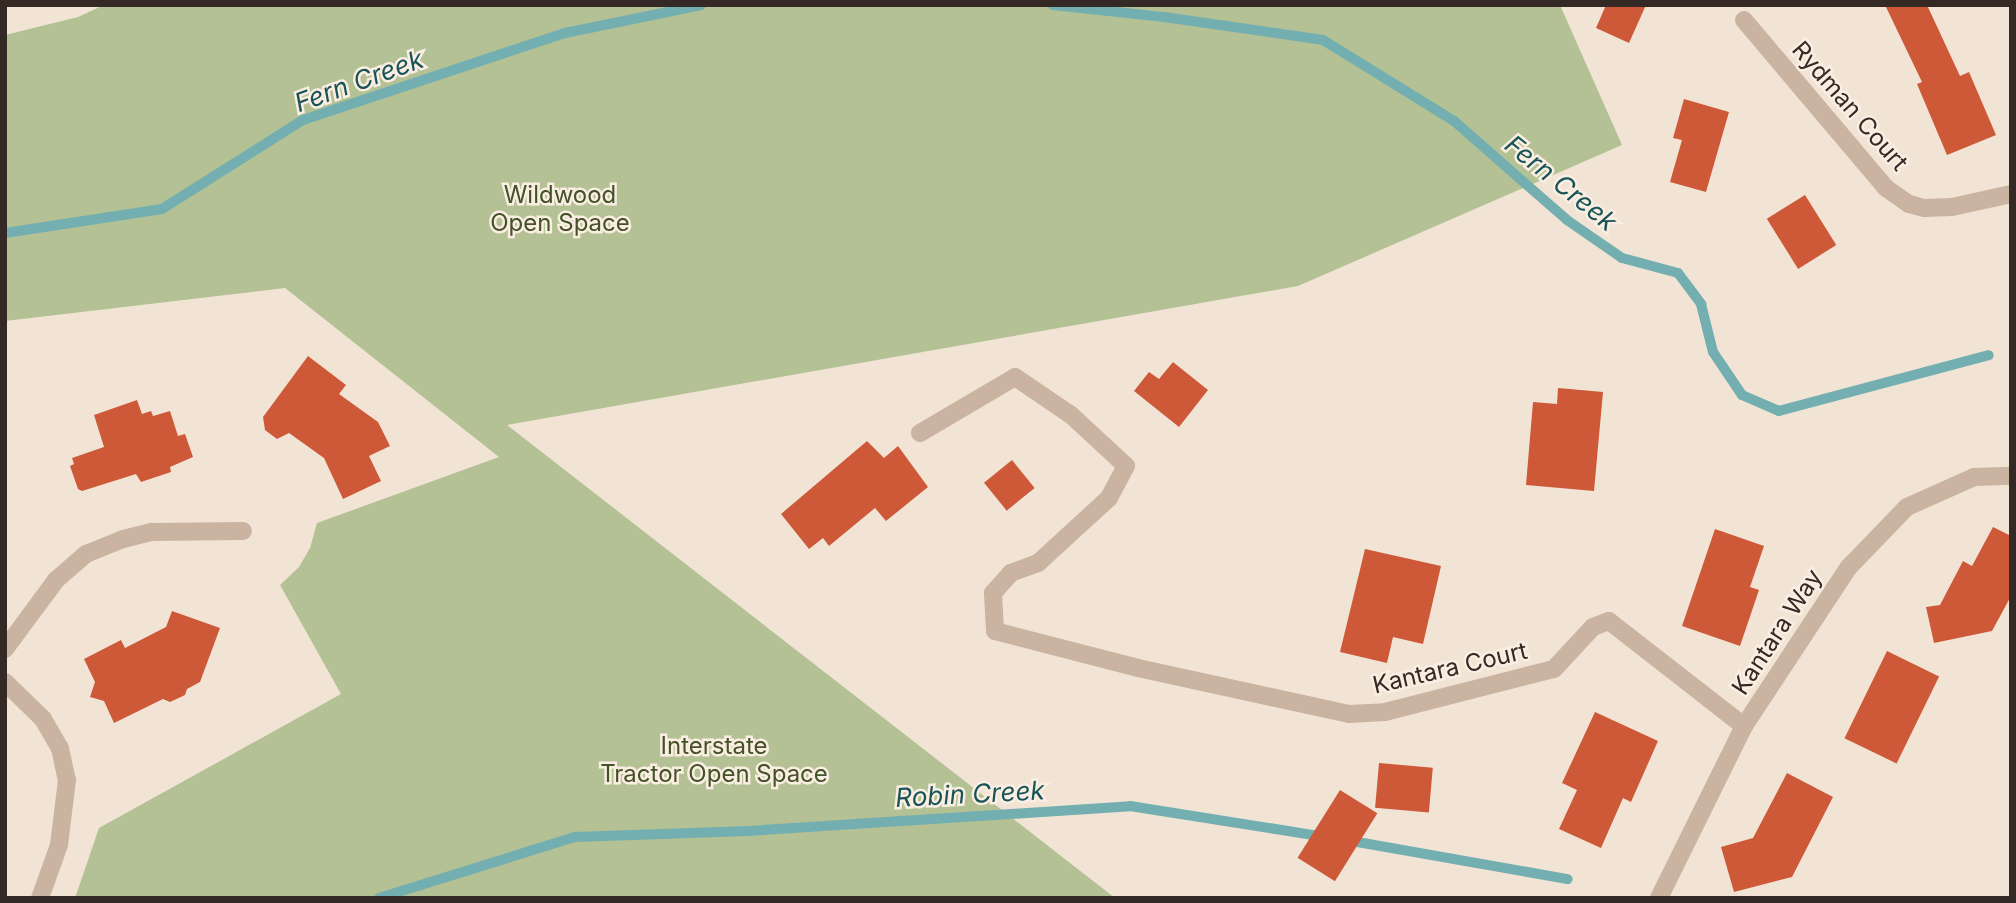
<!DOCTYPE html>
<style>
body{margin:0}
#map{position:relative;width:2016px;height:903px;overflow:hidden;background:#f2e4d5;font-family:Inter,sans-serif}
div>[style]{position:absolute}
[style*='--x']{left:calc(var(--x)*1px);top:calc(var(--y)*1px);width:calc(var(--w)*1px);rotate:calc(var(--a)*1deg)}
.green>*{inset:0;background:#b3c195}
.stream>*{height:10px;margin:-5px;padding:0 5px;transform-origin:5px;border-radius:5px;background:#73afb0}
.building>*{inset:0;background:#cd5938;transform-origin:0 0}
.lane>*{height:18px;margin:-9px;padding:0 9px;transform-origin:9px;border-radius:9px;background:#cab3a1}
.street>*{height:18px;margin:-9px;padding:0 9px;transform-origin:9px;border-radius:9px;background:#cab3a1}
span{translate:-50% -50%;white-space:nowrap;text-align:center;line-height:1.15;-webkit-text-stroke:5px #faeee2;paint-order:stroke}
.street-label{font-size:24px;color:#342924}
.park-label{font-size:24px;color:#445327}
.water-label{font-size:26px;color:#185457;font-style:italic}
.frame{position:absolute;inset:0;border:7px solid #342924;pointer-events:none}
</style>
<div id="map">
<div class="green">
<div style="clip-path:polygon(104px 5px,1560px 5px,1622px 145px,1298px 286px,507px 425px,1115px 898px,75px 898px,99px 828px,341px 694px,280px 585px,299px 567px,310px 548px,317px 523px,499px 457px,285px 288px,5px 321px,5px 35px,78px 17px)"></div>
</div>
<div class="stream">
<div style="--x:1053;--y:5;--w:112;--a:6.2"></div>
<div style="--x:1164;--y:17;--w:161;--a:8.2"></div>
<div style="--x:1323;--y:40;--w:154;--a:31.7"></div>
<div style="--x:1454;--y:121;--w:150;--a:41.2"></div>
<div style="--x:1567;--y:220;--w:67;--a:34.6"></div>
<div style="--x:1622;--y:258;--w:58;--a:15"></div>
<div style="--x:1678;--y:273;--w:39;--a:53"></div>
<div style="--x:1701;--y:304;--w:49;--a:76"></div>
<div style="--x:1713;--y:352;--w:52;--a:56"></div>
<div style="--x:1742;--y:395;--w:40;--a:23.4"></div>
<div style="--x:1779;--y:411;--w:217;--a:-14.9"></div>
<div style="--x:5;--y:233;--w:159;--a:-8.7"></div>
<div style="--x:162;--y:209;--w:167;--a:-32.3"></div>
<div style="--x:303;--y:120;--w:276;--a:-18.4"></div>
<div style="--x:565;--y:33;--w:139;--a:-11.6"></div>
<div style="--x:1346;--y:840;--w:225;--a:10"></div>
<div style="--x:379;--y:898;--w:205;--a:-17.3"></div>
<div style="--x:575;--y:837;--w:173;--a:-2"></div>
<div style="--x:748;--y:831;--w:383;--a:-3.7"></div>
<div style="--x:1130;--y:806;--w:197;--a:9"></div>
</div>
<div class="building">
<div style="clip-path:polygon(1606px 5px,1646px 5px,1629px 43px,1596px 28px)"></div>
<div style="clip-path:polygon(1885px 5px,1927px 5px,1960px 76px,1969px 72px,1996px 135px,1947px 155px,1917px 84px,1922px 82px)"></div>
<div style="clip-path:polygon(1684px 99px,1729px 112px,1706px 192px,1670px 182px,1682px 140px,1673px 138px)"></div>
<div style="left:1805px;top:195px;width:59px;height:45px;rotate:58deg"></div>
<div style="clip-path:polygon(308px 356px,346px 385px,339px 394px,378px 422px,390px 446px,369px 456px,381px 481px,343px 499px,324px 458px,289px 433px,277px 439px,265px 430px,263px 417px)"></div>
<div style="clip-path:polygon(1173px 362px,1208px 390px,1179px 427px,1134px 391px,1149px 372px,1159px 379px)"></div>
<div style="clip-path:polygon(1558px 388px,1603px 392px,1594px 491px,1526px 485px,1533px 402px,1557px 404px)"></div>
<div style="clip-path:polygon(137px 400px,142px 414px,151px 411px,153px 416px,170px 411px,178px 436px,185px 434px,193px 457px,170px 467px,171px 472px,141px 482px,136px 474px,82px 491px,78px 489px,70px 466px,74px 464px,72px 458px,104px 447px,94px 415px)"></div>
<div style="clip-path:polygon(867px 441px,884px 458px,898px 446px,928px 487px,886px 521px,875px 508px,829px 546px,823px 538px,809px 549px,781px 514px)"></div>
<div style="left:1012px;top:460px;width:36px;height:36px;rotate:51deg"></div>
<div style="clip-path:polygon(1993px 527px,2011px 536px,2011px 596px,1992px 631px,1934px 643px,1926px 607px,1940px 605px,1963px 561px,1972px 566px)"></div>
<div style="clip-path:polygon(1715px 529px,1764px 546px,1750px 587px,1759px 590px,1740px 646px,1682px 626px)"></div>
<div style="clip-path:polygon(1365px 549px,1441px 566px,1423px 644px,1393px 637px,1387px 663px,1340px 652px)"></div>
<div style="clip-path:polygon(172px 611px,220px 628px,200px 682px,187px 689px,185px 695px,170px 702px,163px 699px,114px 723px,104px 701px,90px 697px,95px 682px,84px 659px,121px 640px,125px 648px,166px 627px)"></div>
<div style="left:1887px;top:651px;width:58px;height:97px;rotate:26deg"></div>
<div style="clip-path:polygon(1595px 712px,1658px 741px,1631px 802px,1623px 798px,1601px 848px,1559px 829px,1577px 790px,1562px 783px)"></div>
<div style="left:1379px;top:763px;width:54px;height:45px;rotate:5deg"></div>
<div style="clip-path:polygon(1787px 773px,1833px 797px,1792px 877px,1734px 892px,1721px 847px,1753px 838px)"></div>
<div style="left:1340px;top:790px;width:44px;height:80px;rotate:32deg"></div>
</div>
<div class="lane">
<div style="--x:920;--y:433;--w:110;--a:-30.5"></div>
<div style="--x:1015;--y:377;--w:68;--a:34.2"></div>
<div style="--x:1071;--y:415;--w:75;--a:42.8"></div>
<div style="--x:1126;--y:466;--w:36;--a:118"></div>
<div style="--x:1109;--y:498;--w:96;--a:137.5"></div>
<div style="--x:1038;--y:563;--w:29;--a:160"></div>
<div style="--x:1011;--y:573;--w:27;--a:132"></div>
<div style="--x:993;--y:593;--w:38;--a:87"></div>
</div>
<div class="street">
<div style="--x:1744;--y:20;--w:220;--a:49.8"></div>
<div style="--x:1886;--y:188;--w:28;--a:35"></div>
<div style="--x:1909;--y:204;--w:16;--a:15"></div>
<div style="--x:1924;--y:208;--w:28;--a:-2"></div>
<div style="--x:1952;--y:207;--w:60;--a:-12.4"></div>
<div style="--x:995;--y:631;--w:148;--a:14.5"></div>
<div style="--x:1138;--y:668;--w:216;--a:12.3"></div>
<div style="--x:1349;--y:714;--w:36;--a:-3"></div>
<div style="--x:1385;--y:712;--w:174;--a:-14.3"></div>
<div style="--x:1554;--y:669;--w:57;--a:-47.1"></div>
<div style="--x:1593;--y:627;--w:17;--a:-21"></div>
<div style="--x:1609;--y:621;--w:171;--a:37.9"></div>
<div style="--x:5;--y:649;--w:86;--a:-53.5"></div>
<div style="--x:56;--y:580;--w:40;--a:-41"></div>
<div style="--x:86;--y:554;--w:40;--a:-22"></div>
<div style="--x:123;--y:539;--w:30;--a:-14"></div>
<div style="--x:152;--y:532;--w:91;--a:-0.6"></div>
<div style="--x:5;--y:682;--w:53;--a:44.2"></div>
<div style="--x:43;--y:719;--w:34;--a:60"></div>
<div style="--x:60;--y:748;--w:33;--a:78"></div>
<div style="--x:67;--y:780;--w:65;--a:97"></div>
<div style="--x:59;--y:845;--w:56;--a:109.7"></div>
<div style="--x:1659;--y:898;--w:192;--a:-63.7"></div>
<div style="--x:1744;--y:726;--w:191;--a:-56.6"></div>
<div style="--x:1849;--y:567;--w:83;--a:-46"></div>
<div style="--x:1907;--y:507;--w:73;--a:-24.1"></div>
<div style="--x:1974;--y:477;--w:37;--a:-2"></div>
</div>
<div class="street-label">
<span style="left:1850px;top:106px;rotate:49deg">Rydman Court</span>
<span style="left:1777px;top:632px;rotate:-57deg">Kantara Way</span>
<span style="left:1450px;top:668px;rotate:-13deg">Kantara Court</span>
</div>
<div class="park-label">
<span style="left:560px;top:209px">Wildwood<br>Open Space</span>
<span style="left:714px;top:760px">Interstate<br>Tractor Open Space</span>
</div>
<div class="water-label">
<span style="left:359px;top:81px;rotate:-20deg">Fern Creek</span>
<span style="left:1561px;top:183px;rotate:39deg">Fern Creek</span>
<span style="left:970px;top:794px;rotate:-3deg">Robin Creek</span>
</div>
<div class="frame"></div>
</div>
